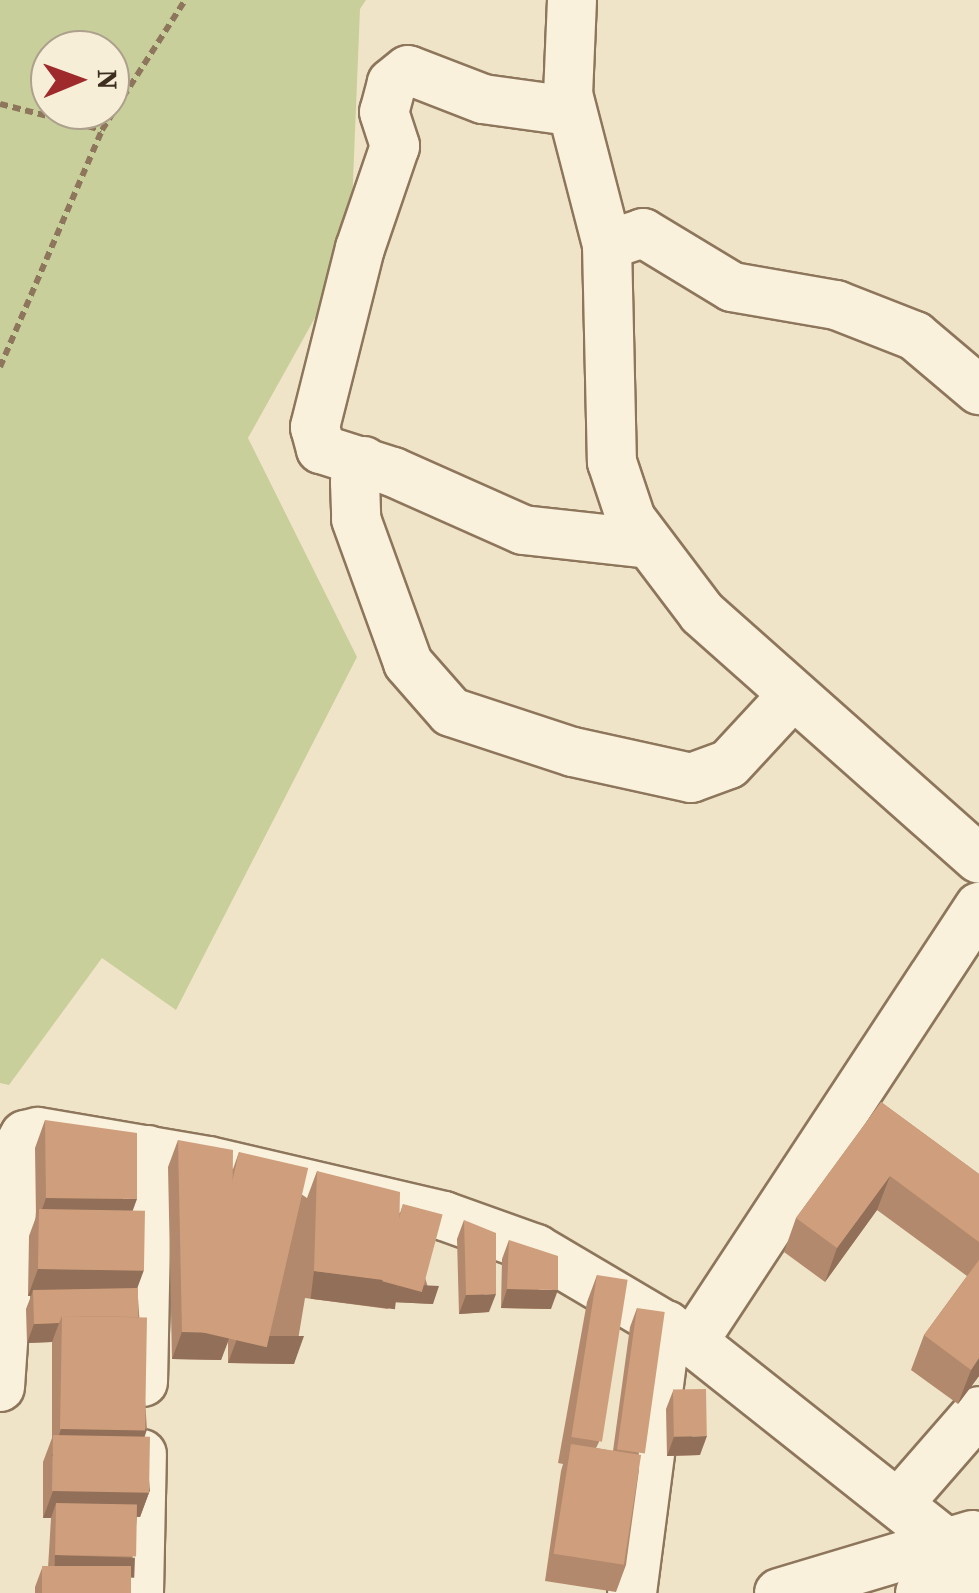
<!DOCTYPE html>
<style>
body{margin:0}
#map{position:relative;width:979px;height:1593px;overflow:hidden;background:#f0e4c8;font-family:"Source Serif 4",serif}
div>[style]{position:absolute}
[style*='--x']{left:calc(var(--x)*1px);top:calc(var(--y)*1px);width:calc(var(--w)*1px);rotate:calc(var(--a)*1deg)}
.green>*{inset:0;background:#c9cf9b}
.path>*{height:6px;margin-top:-3px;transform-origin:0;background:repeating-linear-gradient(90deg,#8d765c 0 8px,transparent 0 13px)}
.roads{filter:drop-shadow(2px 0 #8d765c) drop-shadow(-2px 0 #8d765c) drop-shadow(0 2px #8d765c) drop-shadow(0 -2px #8d765c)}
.minor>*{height:48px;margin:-24px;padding:0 24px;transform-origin:24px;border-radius:24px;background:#faf1dc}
.wall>*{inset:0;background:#b2896c}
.shaded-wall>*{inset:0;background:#916f58;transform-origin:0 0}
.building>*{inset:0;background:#cf9f7d;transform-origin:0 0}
span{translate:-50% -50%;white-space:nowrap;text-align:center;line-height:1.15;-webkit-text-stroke:8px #f7eed8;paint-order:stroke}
.north{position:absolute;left:30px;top:30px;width:100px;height:100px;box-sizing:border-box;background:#f7eed8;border:2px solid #ada18e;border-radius:50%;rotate:89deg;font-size:28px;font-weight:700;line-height:40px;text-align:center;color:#3d2e20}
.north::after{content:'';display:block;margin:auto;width:35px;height:45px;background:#9e2a2b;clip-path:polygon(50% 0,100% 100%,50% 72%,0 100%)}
</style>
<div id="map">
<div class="green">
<div style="clip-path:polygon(evenodd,0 0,366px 0,360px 9px,350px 255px,248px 438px,357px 657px,176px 1010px,102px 958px,9px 1085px,0 1083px,0 0,50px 50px,110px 50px,110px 110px,50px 110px,50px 50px)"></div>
</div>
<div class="path">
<div style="--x:0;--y:104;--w:105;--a:14.3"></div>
<div style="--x:0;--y:367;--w:258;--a:-66.7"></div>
<div style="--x:102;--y:130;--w:154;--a:-57.4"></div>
</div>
<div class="roads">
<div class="minor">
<div style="--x:572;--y:0;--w:94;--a:92.4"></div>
<div style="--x:568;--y:94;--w:156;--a:75.5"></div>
<div style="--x:607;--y:245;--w:217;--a:88.7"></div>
<div style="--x:612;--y:462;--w:60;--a:71.6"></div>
<div style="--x:631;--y:519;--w:118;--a:52.9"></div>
<div style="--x:702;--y:613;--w:370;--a:41.6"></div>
<div style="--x:570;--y:111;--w:88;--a:-172.1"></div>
<div style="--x:483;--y:99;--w:80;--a:-158.9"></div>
<div style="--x:408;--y:70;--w:21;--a:141"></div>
<div style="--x:392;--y:83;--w:30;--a:105"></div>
<div style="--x:384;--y:112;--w:36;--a:72"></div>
<div style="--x:395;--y:146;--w:108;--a:108.9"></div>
<div style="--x:360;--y:248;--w:185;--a:104.1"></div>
<div style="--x:315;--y:427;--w:23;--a:75"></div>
<div style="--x:321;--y:449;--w:76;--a:17.7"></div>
<div style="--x:393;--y:472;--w:142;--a:24"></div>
<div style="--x:523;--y:530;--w:127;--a:6.3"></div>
<div style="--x:607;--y:245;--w:38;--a:-18"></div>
<div style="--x:643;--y:233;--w:104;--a:31.2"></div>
<div style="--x:732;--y:287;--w:106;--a:9.8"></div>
<div style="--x:836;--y:305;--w:85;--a:21.4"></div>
<div style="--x:915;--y:336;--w:84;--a:40.2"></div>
<div style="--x:364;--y:461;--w:23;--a:113"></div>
<div style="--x:355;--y:482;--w:37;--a:88"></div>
<div style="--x:356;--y:519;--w:153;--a:70.1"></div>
<div style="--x:408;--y:663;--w:65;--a:48.7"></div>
<div style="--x:451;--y:712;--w:128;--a:18.2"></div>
<div style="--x:573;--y:752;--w:121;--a:12.4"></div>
<div style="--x:691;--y:778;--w:40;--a:-20.2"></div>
<div style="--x:729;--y:764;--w:93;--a:-47.2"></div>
<div style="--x:693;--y:1342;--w:521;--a:-56.68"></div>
<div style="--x:143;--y:1382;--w:232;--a:-88.8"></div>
<div style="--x:0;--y:1387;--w:237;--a:-86.1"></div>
<div style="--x:16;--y:1151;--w:18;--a:-61"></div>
<div style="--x:25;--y:1135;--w:13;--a:-13"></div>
<div style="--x:38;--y:1132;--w:172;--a:9.7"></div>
<div style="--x:208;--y:1161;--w:242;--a:13.1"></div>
<div style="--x:444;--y:1216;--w:98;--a:19.7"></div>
<div style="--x:536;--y:1249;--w:182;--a:30.6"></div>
<div style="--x:693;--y:1342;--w:325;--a:38.4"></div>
<div style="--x:898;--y:1504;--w:123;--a:-48.9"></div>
<div style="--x:139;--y:1593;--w:139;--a:-88.8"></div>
<div style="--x:632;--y:1593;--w:270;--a:-82.6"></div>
<div style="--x:779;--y:1593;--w:202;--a:-16.7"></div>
<div style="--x:920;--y:1593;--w:62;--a:-17.9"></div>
</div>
</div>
<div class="wall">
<div style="clip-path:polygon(881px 1102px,979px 1174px,979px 1376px,958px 1404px,911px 1370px,924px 1335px,967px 1276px,877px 1210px,825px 1282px,784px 1252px,796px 1218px)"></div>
<div style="clip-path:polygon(45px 1120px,132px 1210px,147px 1429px,145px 1436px,150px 1490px,140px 1517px,137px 1517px,131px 1571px,131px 1593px,35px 1593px,35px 1587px,42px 1568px,48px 1568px,51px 1518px,43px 1518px,43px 1462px,52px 1438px,52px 1342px,27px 1343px,26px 1309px,31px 1296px,28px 1296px,29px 1236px,36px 1217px,35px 1148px)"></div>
<div style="clip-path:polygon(178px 1140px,233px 1169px,239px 1152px,307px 1198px,317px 1171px,400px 1213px,403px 1204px,433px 1304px,392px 1302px,392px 1297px,388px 1309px,305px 1298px,294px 1364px,228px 1363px,228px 1342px,221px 1360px,172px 1359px,168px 1167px)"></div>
<div style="clip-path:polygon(464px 1220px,489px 1312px,459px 1314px,457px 1239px)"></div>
<div style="clip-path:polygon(509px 1240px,551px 1309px,501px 1308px,502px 1259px)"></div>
<div style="clip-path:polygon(597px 1275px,599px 1442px,596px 1448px,613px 1451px,630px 1327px,637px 1308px,639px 1470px,626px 1565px,616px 1592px,545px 1581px,561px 1471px,563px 1464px,558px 1463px,587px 1302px)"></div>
<div style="clip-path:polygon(673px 1391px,700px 1455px,667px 1456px,666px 1409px)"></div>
</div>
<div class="shaded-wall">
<div style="clip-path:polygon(890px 1176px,877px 1210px,825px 1282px,837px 1248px)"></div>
<div style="clip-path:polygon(46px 1198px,137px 1199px,127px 1226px,39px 1218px)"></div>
<div style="clip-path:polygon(38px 1269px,144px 1270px,134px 1297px,33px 1290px,31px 1296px,28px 1296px)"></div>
<div style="left:314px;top:1271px;width:85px;height:28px;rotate:7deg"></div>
<div style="clip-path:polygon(399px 1284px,439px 1286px,433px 1304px,392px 1302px)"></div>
<div style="clip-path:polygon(507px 1289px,558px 1290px,551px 1309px,501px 1308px)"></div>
<div style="clip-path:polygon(496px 1294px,489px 1312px,459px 1314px,466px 1295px)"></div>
<div style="clip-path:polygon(59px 1323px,52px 1342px,27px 1343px,34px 1324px)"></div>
<div style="clip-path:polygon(182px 1332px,231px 1333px,221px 1360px,172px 1359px)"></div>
<div style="clip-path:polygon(238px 1336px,304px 1336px,294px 1364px,228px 1363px)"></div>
<div style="clip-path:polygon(979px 1358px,979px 1376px,958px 1404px,971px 1370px)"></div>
<div style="clip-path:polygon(61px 1429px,147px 1429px,137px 1456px,52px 1456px)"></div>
<div style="clip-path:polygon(707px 1436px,700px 1455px,667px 1456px,674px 1437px)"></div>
<div style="clip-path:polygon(150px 1490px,140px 1517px,56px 1518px,56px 1503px,51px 1518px,43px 1518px,53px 1491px)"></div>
<div style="left:55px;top:1555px;width:80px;height:20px;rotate:2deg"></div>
</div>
<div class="building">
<div style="clip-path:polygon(881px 1102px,979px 1174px,979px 1242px,890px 1176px,837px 1248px,796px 1218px)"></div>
<div style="clip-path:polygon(45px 1120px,137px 1133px,137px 1199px,46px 1198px)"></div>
<div style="clip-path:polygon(178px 1140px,233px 1150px,231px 1333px,182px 1332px)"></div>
<div style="left:239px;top:1152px;width:71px;height:184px;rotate:13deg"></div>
<div style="clip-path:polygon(317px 1171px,400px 1192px,398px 1282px,314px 1271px)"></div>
<div style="left:403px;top:1204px;width:41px;height:80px;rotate:15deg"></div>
<div style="left:39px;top:1209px;width:106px;height:60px;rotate:1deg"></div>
<div style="clip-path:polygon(464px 1220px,496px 1233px,496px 1294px,466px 1295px)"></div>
<div style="clip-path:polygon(509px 1240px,558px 1256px,558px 1290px,507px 1289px)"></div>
<div style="clip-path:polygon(979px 1260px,979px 1358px,971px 1370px,924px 1335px)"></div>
<div style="left:597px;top:1275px;width:31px;height:164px;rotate:9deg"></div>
<div style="clip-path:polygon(138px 1288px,138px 1317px,62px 1316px,59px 1323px,34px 1324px,33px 1290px)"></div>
<div style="left:637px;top:1308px;width:28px;height:143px;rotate:8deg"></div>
<div style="left:62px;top:1316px;width:85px;height:113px;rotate:1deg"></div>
<div style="left:706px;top:1389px;width:47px;height:33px;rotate:89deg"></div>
<div style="left:53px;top:1435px;width:97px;height:56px;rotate:1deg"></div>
<div style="left:571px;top:1444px;width:71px;height:111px;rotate:9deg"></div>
<div style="left:56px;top:1503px;width:81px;height:52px;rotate:1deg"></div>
<div style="left:131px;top:1566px;width:27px;height:89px;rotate:90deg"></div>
</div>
<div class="north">N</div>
</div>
